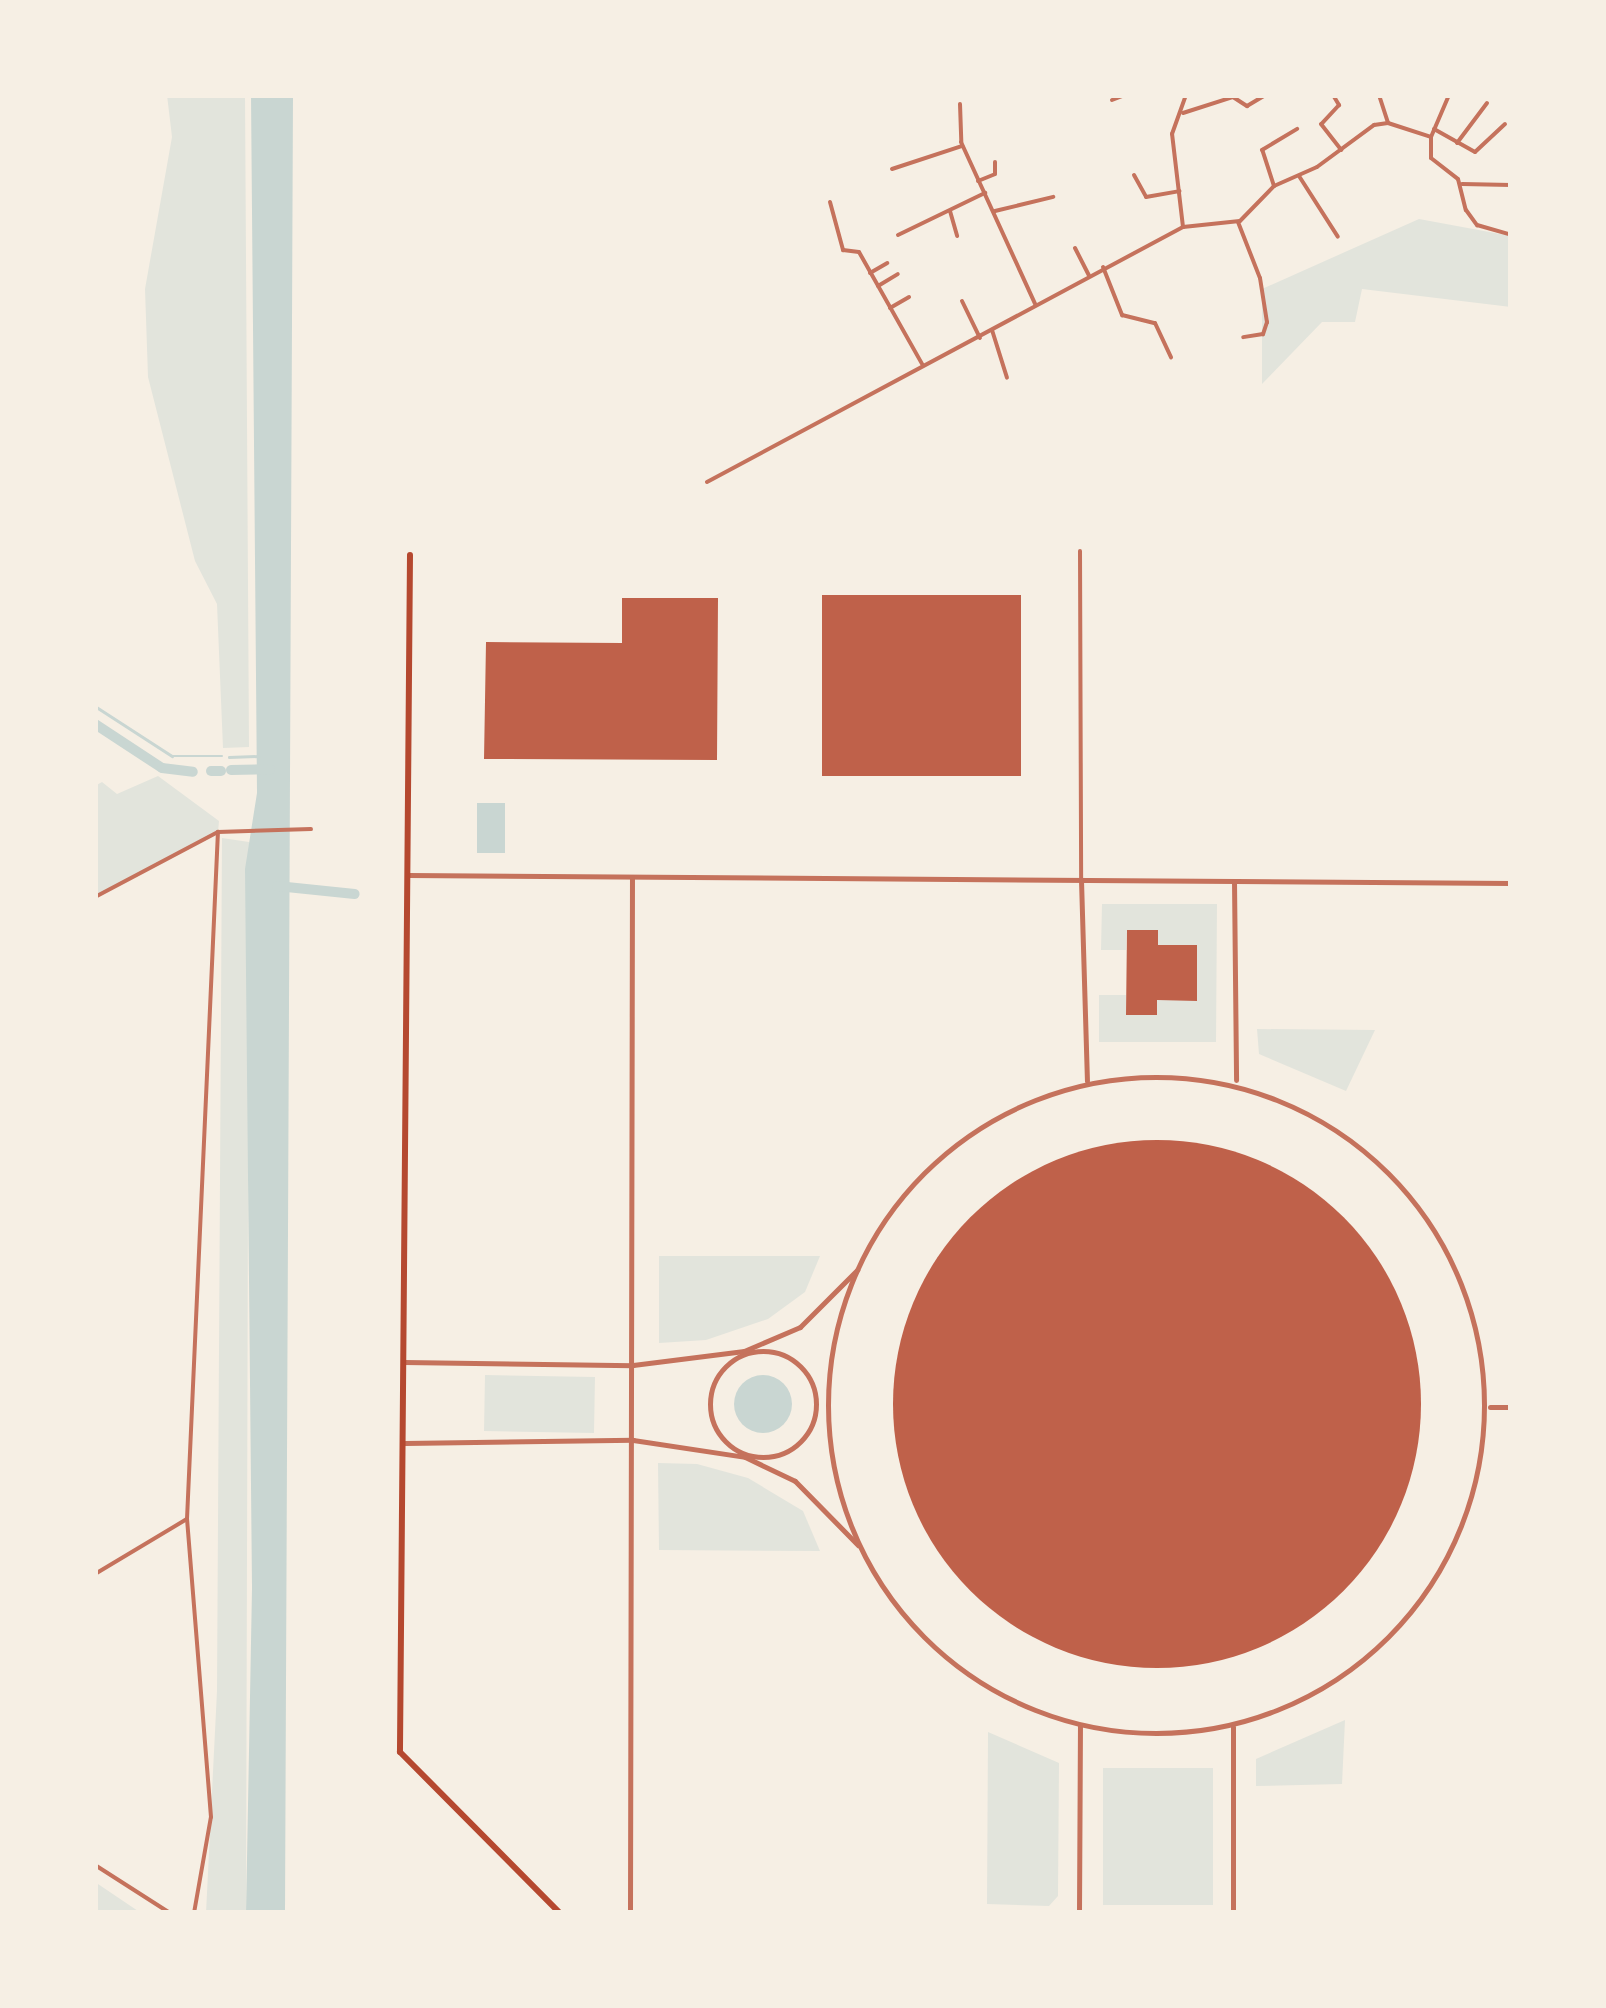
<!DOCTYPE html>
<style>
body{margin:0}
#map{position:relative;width:1606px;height:2008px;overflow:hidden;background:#f6efe4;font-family:Montserrat,sans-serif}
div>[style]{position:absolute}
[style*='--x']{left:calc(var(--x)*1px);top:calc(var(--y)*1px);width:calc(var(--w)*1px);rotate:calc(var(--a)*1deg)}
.green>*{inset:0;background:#e2e4dc;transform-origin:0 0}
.water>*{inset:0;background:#c9d6d2;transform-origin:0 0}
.round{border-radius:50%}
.stream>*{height:2.5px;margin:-1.25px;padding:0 1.25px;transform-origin:1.25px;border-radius:1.25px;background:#c9d6d2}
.canal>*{height:10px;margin:-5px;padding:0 5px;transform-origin:5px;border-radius:5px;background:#c9d6d2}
.building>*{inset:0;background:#bf614a;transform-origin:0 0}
.minor>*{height:4px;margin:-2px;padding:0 2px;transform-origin:2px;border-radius:2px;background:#c5725c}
.tertiary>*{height:5px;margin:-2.5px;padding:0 2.5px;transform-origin:2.5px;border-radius:2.5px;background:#c5725c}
.tertiary>.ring{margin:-2.5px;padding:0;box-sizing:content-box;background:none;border:5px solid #c5725c;border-radius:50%}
.primary>*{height:6px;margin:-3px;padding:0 3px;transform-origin:3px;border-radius:3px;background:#b5482f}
span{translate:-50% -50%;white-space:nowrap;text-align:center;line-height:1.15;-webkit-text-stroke:8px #f6efe4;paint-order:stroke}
.frame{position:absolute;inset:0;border:98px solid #f6efe4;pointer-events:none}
</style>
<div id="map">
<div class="green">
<div style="clip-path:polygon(167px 95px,245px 95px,249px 747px,223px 748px,217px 604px,195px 561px,148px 377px,145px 289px,172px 137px)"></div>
<div style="clip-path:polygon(1419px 219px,1511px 236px,1511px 307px,1362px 289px,1355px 322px,1322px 322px,1262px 384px,1262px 289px)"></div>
<div style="clip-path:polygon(158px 776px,219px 821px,218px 832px,95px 897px,95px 786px,102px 782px,117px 794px)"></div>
<div style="clip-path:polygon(222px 838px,249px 842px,246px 1913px,206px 1913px,217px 1691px)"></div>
<div style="clip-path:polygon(1102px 904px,1217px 904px,1216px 1042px,1099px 1042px,1099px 995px,1126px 995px,1127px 1015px,1156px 1015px,1157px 1000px,1197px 1000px,1197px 945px,1158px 945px,1157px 930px,1127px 930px,1126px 950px,1101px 950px)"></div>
<div style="clip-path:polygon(1257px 1029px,1375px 1030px,1346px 1091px,1259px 1054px)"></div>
<div style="clip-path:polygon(659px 1256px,820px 1256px,805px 1292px,768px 1319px,706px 1340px,659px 1343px)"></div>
<div style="left:485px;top:1375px;width:110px;height:56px;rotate:1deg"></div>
<div style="clip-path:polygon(658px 1463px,697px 1464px,748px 1478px,803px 1511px,820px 1551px,659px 1550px)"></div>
<div style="clip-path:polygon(1345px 1720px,1342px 1784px,1256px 1786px,1256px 1759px)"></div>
<div style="clip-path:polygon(988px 1732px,1059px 1763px,1058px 1896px,1049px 1906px,987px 1904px)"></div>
<div style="left:1103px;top:1768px;width:110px;height:137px"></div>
<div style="clip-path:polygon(95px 1882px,141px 1913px,95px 1913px)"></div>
</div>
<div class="water">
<div style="clip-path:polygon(251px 95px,293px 95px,285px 1913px,246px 1913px,252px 1588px,245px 869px,257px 793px)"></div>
<div style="left:477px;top:803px;width:28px;height:50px"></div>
<div class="round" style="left:734px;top:1375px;width:58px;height:58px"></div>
</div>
<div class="stream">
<div style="--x:95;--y:706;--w:92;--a:33"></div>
<div style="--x:172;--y:756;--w:50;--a:0"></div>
<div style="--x:229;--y:757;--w:30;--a:-2"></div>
</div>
<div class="canal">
<div style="--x:95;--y:724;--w:80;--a:33.3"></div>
<div style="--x:162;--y:768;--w:31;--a:7"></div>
<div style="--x:231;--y:770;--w:39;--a:-1"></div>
<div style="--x:211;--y:771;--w:10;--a:0"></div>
<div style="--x:277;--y:886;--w:78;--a:5.9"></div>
</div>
<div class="building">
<div style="left:822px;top:595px;width:199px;height:181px"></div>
<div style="clip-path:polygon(622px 598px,718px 598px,717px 760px,484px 759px,486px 642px,622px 643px)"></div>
<div style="clip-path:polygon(1127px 930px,1158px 930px,1158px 945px,1197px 945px,1197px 1001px,1157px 1000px,1157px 1015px,1126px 1015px)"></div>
<div class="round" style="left:893px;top:1140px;width:528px;height:528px"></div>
</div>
<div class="minor">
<div style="--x:1333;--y:95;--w:12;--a:59"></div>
<div style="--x:1339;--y:105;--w:26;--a:133"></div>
<div style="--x:1321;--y:124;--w:33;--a:52"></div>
<div style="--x:1379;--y:95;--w:29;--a:72"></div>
<div style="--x:1449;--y:95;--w:46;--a:113.2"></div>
<div style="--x:1431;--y:137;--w:21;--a:90"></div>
<div style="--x:1431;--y:158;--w:34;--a:38"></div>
<div style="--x:1458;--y:179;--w:32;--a:76"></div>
<div style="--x:1466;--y:210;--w:19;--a:54"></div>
<div style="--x:1477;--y:225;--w:35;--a:16"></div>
<div style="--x:1112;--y:100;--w:14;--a:-21"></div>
<div style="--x:960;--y:104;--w:38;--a:88"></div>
<div style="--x:961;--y:142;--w:178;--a:65.4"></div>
<div style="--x:1183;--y:113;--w:52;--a:-17.7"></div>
<div style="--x:1233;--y:97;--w:17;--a:33"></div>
<div style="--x:1247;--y:106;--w:21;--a:-31"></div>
<div style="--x:1434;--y:129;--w:47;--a:29.3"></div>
<div style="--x:1475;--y:152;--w:41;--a:-43"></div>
<div style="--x:1457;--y:143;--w:50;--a:-53.1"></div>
<div style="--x:892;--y:169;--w:74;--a:-18.2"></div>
<div style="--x:1134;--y:175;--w:25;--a:61"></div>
<div style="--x:1146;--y:197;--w:34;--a:-10"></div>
<div style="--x:1299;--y:176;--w:72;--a:57.4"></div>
<div style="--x:978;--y:181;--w:18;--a:-22"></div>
<div style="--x:995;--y:174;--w:12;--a:-90"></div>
<div style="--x:1462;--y:184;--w:49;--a:1.2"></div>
<div style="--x:1274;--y:186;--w:38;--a:-108"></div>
<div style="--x:1262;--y:150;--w:41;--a:-31"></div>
<div style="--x:830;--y:202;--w:50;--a:74.8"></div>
<div style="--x:843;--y:250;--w:16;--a:7"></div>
<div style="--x:859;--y:252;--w:129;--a:60.6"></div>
<div style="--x:950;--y:211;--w:26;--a:74"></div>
<div style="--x:995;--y:211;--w:60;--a:-13.6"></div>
<div style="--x:1238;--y:222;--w:60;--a:68.6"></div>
<div style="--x:1260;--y:278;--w:45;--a:81"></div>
<div style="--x:1267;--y:322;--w:13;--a:108"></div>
<div style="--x:1263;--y:334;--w:20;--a:171"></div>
<div style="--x:1183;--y:227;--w:94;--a:-96.7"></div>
<div style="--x:1172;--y:134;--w:41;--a:-70.3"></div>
<div style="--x:898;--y:235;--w:97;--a:-25.8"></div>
<div style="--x:1075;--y:248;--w:30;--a:63"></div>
<div style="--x:1103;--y:267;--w:52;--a:68.4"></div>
<div style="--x:1122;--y:315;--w:34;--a:14"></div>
<div style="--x:1155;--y:323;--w:38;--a:65"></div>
<div style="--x:870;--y:273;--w:20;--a:-30"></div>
<div style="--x:878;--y:286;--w:23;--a:-31"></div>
<div style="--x:962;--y:301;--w:41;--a:64.1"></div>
<div style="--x:890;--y:308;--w:22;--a:-30"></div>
<div style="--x:992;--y:330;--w:50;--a:72.6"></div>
<div style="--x:707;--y:482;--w:540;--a:-28.18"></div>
<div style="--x:1183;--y:227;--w:57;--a:-6"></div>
<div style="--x:1240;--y:221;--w:49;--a:-45.8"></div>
<div style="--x:1274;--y:186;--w:47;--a:-23.8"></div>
<div style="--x:1317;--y:167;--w:71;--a:-36.4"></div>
<div style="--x:1374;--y:125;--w:14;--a:-8"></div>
<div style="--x:1388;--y:123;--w:45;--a:18"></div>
<div style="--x:1080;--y:551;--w:329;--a:89.8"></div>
<div style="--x:95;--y:897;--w:139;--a:-27.9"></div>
<div style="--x:218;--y:832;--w:93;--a:-1.8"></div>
<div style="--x:95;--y:1574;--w:107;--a:-30.9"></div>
<div style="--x:95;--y:1865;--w:89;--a:32.6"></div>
<div style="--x:194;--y:1913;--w:97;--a:-80"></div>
<div style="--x:211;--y:1817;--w:299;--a:-94.6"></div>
<div style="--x:187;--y:1519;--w:688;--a:-87.42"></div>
</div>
<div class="tertiary">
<div style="--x:408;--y:875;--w:1103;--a:0.42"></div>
<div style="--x:1081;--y:880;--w:201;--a:88.3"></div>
<div style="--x:1234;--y:881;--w:199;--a:89.4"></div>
<div class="ring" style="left:828px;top:1077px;width:651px;height:651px"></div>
<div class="ring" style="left:710px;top:1351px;width:101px;height:101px"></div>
<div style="--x:404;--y:1362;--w:229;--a:0.8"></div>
<div style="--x:633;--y:1365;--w:112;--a:-7.2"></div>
<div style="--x:744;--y:1351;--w:61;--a:-23.2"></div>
<div style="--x:800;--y:1327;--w:81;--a:-45"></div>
<div style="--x:1490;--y:1407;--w:21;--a:0"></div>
<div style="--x:405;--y:1443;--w:228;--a:-0.8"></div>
<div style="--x:633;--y:1440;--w:113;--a:8.6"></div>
<div style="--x:745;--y:1457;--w:55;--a:25.6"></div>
<div style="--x:795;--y:1481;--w:90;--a:45.5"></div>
<div style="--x:630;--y:1913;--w:1036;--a:-89.89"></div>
<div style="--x:1079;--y:1913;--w:188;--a:-89.7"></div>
<div style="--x:1233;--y:1913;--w:186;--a:-90"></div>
</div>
<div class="primary">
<div style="--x:410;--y:555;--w:1197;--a:90.48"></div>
<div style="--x:400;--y:1752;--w:227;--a:45.2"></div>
</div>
<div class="frame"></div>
</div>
